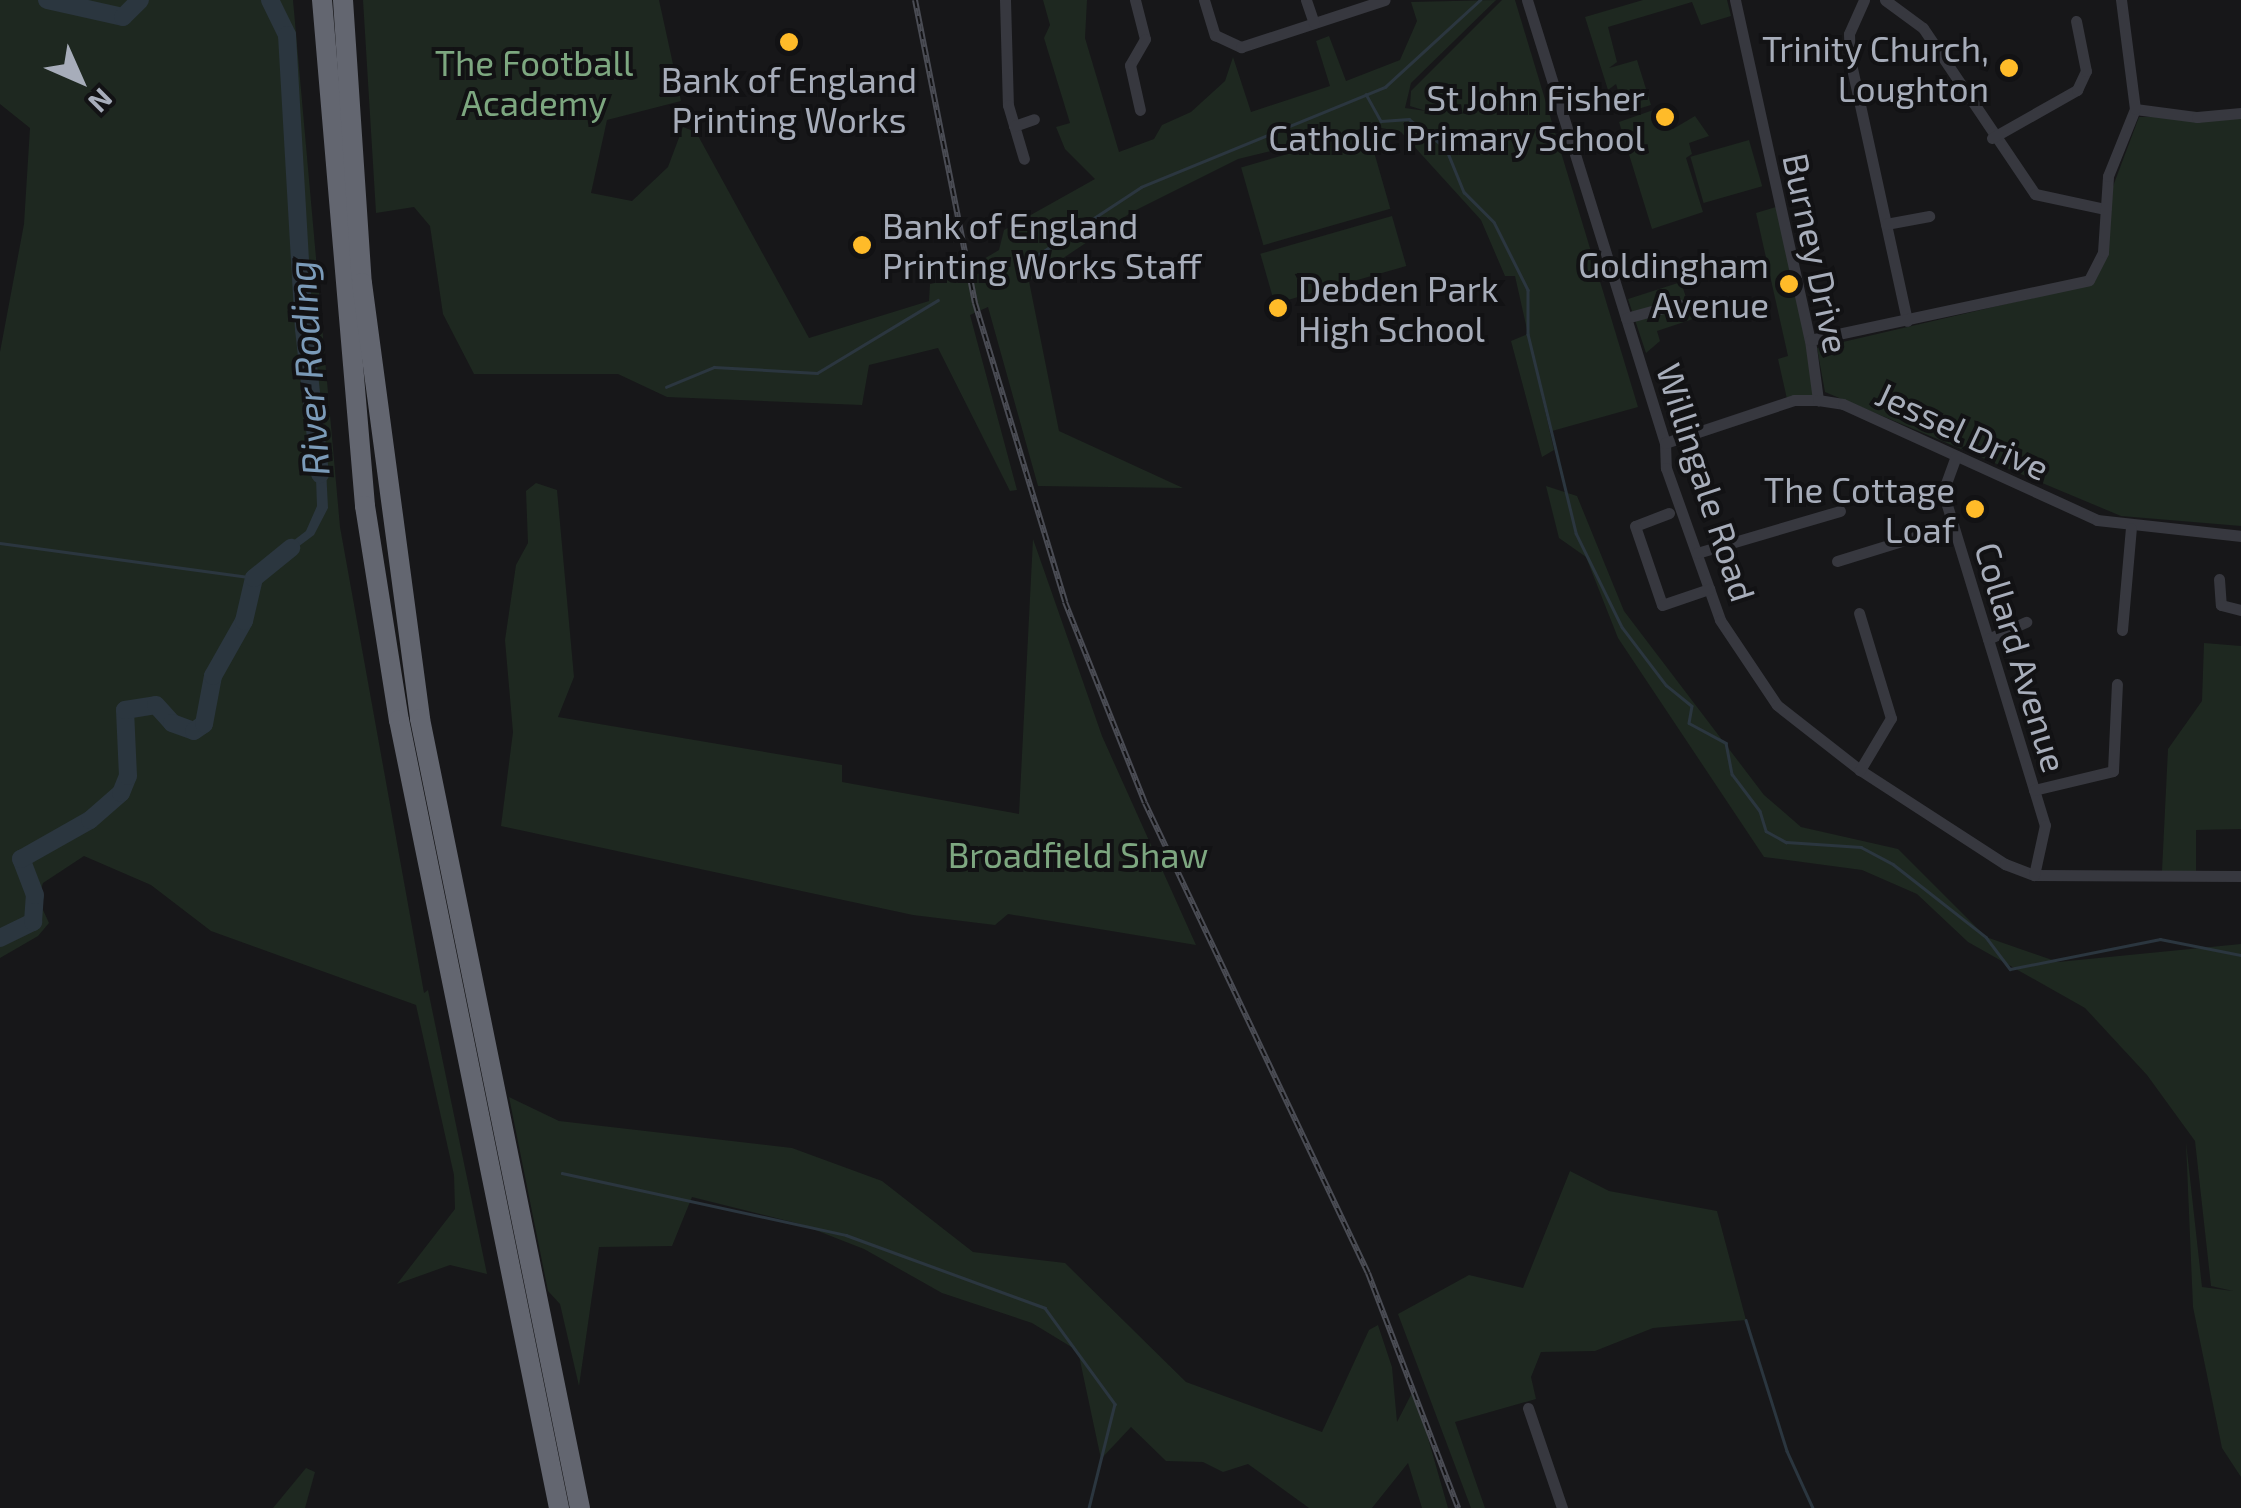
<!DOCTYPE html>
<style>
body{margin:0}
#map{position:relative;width:2241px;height:1508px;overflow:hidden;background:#171719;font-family:"Exo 2",sans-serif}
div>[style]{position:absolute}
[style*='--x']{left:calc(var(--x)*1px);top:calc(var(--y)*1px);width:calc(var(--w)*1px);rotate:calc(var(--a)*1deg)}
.green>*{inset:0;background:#1e2820;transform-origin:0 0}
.water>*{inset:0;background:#2b363f}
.stream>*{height:2.5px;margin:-1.25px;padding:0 1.25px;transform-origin:1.25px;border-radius:1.25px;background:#2b363f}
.river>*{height:18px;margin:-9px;padding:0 9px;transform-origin:9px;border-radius:9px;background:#2b363f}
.minor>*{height:11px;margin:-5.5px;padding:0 5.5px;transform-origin:5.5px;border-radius:5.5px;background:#37383f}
.motorway>*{height:20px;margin:-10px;padding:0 10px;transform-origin:10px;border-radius:10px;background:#636670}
.rail>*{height:6px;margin-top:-3px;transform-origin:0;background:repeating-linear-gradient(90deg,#121214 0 8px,#4a4c54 0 16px);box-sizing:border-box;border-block:2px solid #4a4c54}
.dots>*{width:28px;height:28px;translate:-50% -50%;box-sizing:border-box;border:5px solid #121214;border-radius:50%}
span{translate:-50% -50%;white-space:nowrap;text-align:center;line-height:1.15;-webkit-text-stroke:8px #121214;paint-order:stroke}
.poi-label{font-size:35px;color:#a7adba}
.right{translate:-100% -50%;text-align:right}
.left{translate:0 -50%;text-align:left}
.park-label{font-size:35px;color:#7da780}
.street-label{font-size:35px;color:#a7adba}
.water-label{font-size:38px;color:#7b9bb9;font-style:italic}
.north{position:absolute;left:30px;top:30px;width:100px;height:100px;-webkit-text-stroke:8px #121214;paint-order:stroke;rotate:135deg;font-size:28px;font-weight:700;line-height:40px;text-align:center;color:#a7adba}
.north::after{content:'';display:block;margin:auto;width:35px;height:45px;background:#a7adba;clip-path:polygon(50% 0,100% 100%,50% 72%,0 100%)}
</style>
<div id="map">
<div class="green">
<div style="clip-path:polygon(0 0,293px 0,340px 527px,424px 993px,428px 990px,487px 1274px,450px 1265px,397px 1284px,455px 1209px,454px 1175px,416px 1005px,211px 931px,151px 885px,84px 856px,43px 883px,38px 899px,49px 923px,38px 936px,0 958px,0 352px,24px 224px,30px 128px,0 104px)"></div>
<div style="clip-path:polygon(363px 0,659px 0,681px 101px,607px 120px,591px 193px,632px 201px,668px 167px,683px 127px,696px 132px,809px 338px,929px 301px,930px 284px,981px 273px,977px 263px,999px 250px,1004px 230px,1095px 179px,1065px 149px,1056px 127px,1070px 123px,1044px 38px,1050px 25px,1043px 0,1087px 0,1085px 38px,1119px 152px,1154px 139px,1162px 125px,1191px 112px,1225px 81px,1233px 57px,1251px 112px,1330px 86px,1316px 41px,1329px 36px,1346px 81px,1400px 60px,1417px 21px,1411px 2px,1496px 0,1411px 83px,1405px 108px,1426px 111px,1410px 106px,1411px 91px,1502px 0,1515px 0,1638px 407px,1552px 431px,1541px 393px,1554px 450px,1542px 457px,1511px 341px,1528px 334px,1515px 276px,1505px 276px,1481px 220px,1401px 132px,1372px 126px,1238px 159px,1132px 212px,1029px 281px,1059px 431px,1183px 488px,1038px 486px,988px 307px,970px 315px,1017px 490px,1010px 491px,938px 348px,869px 365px,862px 405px,667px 397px,618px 374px,474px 374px,443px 314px,430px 226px,414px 207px,376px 213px)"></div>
<div style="clip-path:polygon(1643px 0,1727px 0,1731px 16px,1701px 25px,1692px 2px,1608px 27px,1617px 62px,1609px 68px,1637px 60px,1651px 105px,1625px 113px,1616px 84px,1608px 90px,1585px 17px)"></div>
<div style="clip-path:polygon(1659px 108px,1673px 129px,1695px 116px,1709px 136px,1689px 143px,1692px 154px,1686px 158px,1703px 212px,1652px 229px,1619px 122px)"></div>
<div style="clip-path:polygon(2139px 117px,2241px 117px,2241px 526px,2121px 516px,1825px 392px,1817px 348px,2092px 284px,2105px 260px,2112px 189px)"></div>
<div style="left:1368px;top:131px;width:81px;height:132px;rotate:74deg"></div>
<div style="left:1749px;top:140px;width:48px;height:61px;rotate:74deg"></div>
<div style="clip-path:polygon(1776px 207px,1807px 340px,1813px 396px,1787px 399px,1778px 359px,1788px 356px,1756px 213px)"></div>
<div style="left:1392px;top:216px;width:52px;height:137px;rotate:74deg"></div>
<div style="clip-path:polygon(1681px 282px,1693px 319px,1657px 331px,1660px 341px,1646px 353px,1628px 299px)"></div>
<div style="clip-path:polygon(536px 483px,557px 490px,574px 677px,558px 717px,842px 765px,842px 782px,1019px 814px,1033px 539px,1102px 736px,1196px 945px,1008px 914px,995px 925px,913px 915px,501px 826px,513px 732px,505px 640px,516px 565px,528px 543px,526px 491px)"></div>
<div style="clip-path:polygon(1546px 486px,1577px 496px,1624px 611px,1764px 795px,1801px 827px,1898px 849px,1986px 937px,2058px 962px,2241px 944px,2241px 1477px,2222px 1448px,2193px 1307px,2186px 1142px,2202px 1287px,2233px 1291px,2211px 1286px,2195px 1141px,2147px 1075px,2085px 1008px,1968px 942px,1917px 894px,1862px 870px,1764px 857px,1618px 638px,1586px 557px,1559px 538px)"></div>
<div style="clip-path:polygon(2204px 643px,2241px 646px,2241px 829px,2196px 830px,2196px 871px,2162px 871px,2168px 749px,2202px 701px)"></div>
<div style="clip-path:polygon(509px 1097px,559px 1121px,792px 1148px,882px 1181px,973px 1252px,1065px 1263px,1186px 1382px,1322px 1432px,1369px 1330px,1378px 1325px,1392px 1367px,1397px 1422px,1414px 1389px,1448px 1508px,1422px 1508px,1408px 1463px,1372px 1508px,1309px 1508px,1248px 1464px,1223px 1472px,1203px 1462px,1166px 1461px,1131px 1427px,1101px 1459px,1078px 1351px,1032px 1323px,942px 1293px,864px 1249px,800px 1224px,692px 1197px,672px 1246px,599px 1247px,579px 1386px,560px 1304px,548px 1291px)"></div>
<div style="clip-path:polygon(1570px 1171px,1609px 1191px,1717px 1211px,1746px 1320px,1653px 1328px,1595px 1351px,1541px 1352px,1531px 1377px,1536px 1399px,1455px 1422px,1485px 1508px,1471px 1508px,1398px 1314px,1469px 1275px,1523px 1288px)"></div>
<div style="clip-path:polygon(306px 1468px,315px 1472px,305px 1508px,273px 1508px)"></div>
</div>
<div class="water">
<div style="clip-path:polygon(325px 449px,328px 508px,314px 535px,275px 564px,272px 557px,306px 531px,317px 506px,315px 450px)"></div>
</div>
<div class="stream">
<div style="--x:1366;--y:94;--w:31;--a:61"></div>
<div style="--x:1381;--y:121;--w:28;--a:-4"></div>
<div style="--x:1409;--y:119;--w:47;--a:38.1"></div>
<div style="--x:1446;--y:148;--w:48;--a:67.8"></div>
<div style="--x:1464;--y:192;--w:42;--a:45"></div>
<div style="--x:1494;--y:222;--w:76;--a:63.4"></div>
<div style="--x:1528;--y:290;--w:44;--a:90"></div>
<div style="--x:1528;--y:334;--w:205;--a:76.4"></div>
<div style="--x:1576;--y:533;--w:105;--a:63.9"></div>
<div style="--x:1622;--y:627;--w:73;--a:52.8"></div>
<div style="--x:1666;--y:685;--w:33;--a:39"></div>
<div style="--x:1692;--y:706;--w:17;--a:100"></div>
<div style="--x:1689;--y:723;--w:42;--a:28.4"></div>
<div style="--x:1726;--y:743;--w:32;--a:79"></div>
<div style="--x:1732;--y:774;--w:46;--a:52.9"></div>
<div style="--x:1760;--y:811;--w:21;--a:73"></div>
<div style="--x:1766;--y:831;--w:23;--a:29"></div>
<div style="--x:1786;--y:842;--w:75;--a:3.8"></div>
<div style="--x:1861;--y:847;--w:36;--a:28"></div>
<div style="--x:1893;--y:864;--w:118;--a:38.1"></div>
<div style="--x:1986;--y:937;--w:40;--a:53"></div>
<div style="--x:2010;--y:969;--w:153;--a:-11.3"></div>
<div style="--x:2160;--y:939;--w:83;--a:11.2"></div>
<div style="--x:1027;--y:262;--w:136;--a:-33.3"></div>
<div style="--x:1141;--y:187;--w:264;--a:-22.3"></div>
<div style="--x:1385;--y:87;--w:129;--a:-42.5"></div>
<div style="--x:666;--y:387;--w:52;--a:-22.6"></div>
<div style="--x:714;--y:367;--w:103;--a:3.3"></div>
<div style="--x:817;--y:373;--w:141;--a:-31.1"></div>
<div style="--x:0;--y:543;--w:256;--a:7.8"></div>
<div style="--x:562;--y:1173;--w:291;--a:12.3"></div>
<div style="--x:846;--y:1235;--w:212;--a:20.1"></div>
<div style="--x:1045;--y:1308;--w:119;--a:53.9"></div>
<div style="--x:1115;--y:1404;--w:107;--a:104"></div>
<div style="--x:1746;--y:1320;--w:137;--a:72.6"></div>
<div style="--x:1787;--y:1451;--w:63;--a:65.5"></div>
</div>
<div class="river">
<div style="--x:47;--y:0;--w:78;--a:12.6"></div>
<div style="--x:123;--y:17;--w:24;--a:-45"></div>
<div style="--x:270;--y:0;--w:39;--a:64"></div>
<div style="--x:287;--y:35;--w:294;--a:86.7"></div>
<div style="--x:304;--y:329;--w:146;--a:83.7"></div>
<div style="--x:0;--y:938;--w:37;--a:-26"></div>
<div style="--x:33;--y:922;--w:27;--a:-86"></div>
<div style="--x:35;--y:895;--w:39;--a:-111"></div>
<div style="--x:21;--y:859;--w:79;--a:-29.5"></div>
<div style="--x:90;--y:820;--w:41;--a:-41.1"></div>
<div style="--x:121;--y:793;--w:18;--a:-68"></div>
<div style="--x:128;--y:776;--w:66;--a:-92.6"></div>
<div style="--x:125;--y:710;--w:31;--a:-9"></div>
<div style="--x:156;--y:705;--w:24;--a:48"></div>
<div style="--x:172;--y:723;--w:23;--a:20"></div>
<div style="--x:194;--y:731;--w:12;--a:-35"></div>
<div style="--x:204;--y:724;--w:49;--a:-79.4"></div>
<div style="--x:213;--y:676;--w:63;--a:-60.6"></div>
<div style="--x:244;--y:621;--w:44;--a:-76.9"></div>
<div style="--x:254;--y:578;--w:48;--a:-39"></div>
</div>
<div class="minor">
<div style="--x:1005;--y:0;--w:105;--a:88.4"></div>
<div style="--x:1008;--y:105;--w:56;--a:73.5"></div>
<div style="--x:1135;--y:0;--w:40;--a:75.6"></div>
<div style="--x:1145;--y:39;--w:30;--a:120"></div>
<div style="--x:1130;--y:65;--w:46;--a:77.5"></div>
<div style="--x:1204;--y:0;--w:37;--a:73"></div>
<div style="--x:1215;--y:35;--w:29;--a:25"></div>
<div style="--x:1241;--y:47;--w:151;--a:-18.1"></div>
<div style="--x:1306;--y:0;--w:24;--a:71"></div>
<div style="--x:1527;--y:0;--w:464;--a:72.7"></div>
<div style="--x:1665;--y:443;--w:25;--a:88"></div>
<div style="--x:1666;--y:468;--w:161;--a:70.4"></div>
<div style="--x:1720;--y:620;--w:102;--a:56.2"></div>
<div style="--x:1777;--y:705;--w:105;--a:38.1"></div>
<div style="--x:1860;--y:770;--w:173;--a:33"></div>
<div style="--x:2005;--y:864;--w:31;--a:21"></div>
<div style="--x:2034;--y:875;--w:207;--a:0.3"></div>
<div style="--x:1735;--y:0;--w:348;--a:77.6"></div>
<div style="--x:1810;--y:340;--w:61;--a:82.4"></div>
<div style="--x:1864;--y:0;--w:37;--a:114"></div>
<div style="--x:1849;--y:34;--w:25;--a:88"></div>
<div style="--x:1850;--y:59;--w:268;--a:77.7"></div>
<div style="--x:1885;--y:0;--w:47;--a:36.4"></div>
<div style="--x:1923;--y:28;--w:200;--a:56"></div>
<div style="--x:2035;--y:194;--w:72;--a:12.1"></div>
<div style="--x:2135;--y:109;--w:63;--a:7.4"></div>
<div style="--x:2197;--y:117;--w:44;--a:-5.2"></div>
<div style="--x:1014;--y:126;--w:21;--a:-19"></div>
<div style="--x:1992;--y:138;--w:98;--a:-29.5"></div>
<div style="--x:2077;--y:90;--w:21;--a:-65"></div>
<div style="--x:2086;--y:71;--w:51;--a:-101.3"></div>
<div style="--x:1886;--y:224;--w:44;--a:-10.5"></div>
<div style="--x:1626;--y:318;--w:54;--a:-15.1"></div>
<div style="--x:1810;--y:340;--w:285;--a:-12.1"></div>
<div style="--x:2089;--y:280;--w:31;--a:-63"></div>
<div style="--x:2103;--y:252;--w:76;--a:-86.2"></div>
<div style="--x:2108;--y:176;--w:72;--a:-68.1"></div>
<div style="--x:2135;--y:109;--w:110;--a:-97.3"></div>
<div style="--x:1665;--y:443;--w:136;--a:-18.4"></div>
<div style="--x:1794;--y:400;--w:24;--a:0"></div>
<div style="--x:1818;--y:400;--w:25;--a:9"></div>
<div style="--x:1843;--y:404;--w:279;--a:24.5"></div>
<div style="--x:2097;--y:520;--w:145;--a:6.3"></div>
<div style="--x:1956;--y:456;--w:38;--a:110"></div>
<div style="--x:1943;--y:492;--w:348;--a:73"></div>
<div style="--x:2045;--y:825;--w:51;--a:102.4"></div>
<div style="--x:1669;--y:513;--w:36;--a:159"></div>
<div style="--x:1635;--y:526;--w:83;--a:71.1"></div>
<div style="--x:1662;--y:605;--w:50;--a:-18.8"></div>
<div style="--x:1697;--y:553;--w:149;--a:-16.4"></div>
<div style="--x:1837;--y:561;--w:121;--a:-17.2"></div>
<div style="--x:2219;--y:579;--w:26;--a:86"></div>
<div style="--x:2221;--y:605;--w:21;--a:14"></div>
<div style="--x:1859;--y:613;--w:110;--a:73.1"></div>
<div style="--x:1891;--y:718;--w:61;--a:120.8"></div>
<div style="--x:2122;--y:630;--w:102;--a:-85"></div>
<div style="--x:1988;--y:639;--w:42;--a:-24.1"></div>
<div style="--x:2034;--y:790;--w:81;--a:-13.5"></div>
<div style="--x:2113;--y:771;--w:87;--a:-87.4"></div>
<div style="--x:1528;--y:1408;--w:106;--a:71.2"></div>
</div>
<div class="motorway">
<div style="--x:322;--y:0;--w:508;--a:85.14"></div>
<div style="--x:365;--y:506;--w:217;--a:81"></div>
<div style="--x:399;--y:720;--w:804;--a:78.52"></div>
<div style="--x:343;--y:0;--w:284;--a:86.2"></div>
<div style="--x:362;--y:283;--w:440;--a:82.4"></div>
<div style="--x:420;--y:719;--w:805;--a:78.54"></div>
</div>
<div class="rail">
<div style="--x:915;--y:0;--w:309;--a:78.8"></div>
<div style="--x:975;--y:303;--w:312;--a:73.2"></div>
<div style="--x:1065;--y:602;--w:216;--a:68.3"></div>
<div style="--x:1145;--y:803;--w:520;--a:64.62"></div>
<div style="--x:1368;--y:1273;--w:252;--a:69"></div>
</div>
<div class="dots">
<div style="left:789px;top:42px;background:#ffbb29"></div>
<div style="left:2009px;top:68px;background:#ffbb29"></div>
<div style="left:1665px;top:117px;background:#ffbb29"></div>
<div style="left:862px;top:245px;background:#ffbb29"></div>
<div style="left:1789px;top:284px;background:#ffbb29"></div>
<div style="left:1278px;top:308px;background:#ffbb29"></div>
<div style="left:1975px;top:509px;background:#ffbb29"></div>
</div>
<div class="poi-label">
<span class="right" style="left:1989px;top:68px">Trinity Church,<br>Loughton</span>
<span style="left:789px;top:99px">Bank of England<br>Printing Works</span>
<span class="right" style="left:1645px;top:117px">St John Fisher<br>Catholic Primary School</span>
<span class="left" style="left:882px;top:245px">Bank of England<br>Printing Works Staff</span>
<span class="right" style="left:1769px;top:284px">Goldingham<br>Avenue</span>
<span class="left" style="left:1298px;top:308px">Debden Park<br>High School</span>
<span class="right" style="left:1955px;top:509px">The Cottage<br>Loaf</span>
</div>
<div class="park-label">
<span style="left:534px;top:82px">The Football<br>Academy</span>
<span style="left:1078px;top:854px">Broadfield Shaw</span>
</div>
<div class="street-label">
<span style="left:1817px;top:253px;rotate:78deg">Burney Drive</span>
<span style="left:1963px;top:430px;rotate:25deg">Jessel Drive</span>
<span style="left:1707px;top:482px;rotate:72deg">Willingale Road</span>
<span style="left:2022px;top:657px;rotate:73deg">Collard Avenue</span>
</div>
<div class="water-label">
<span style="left:308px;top:368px;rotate:-94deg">River Roding</span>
</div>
<div class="north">N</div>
</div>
